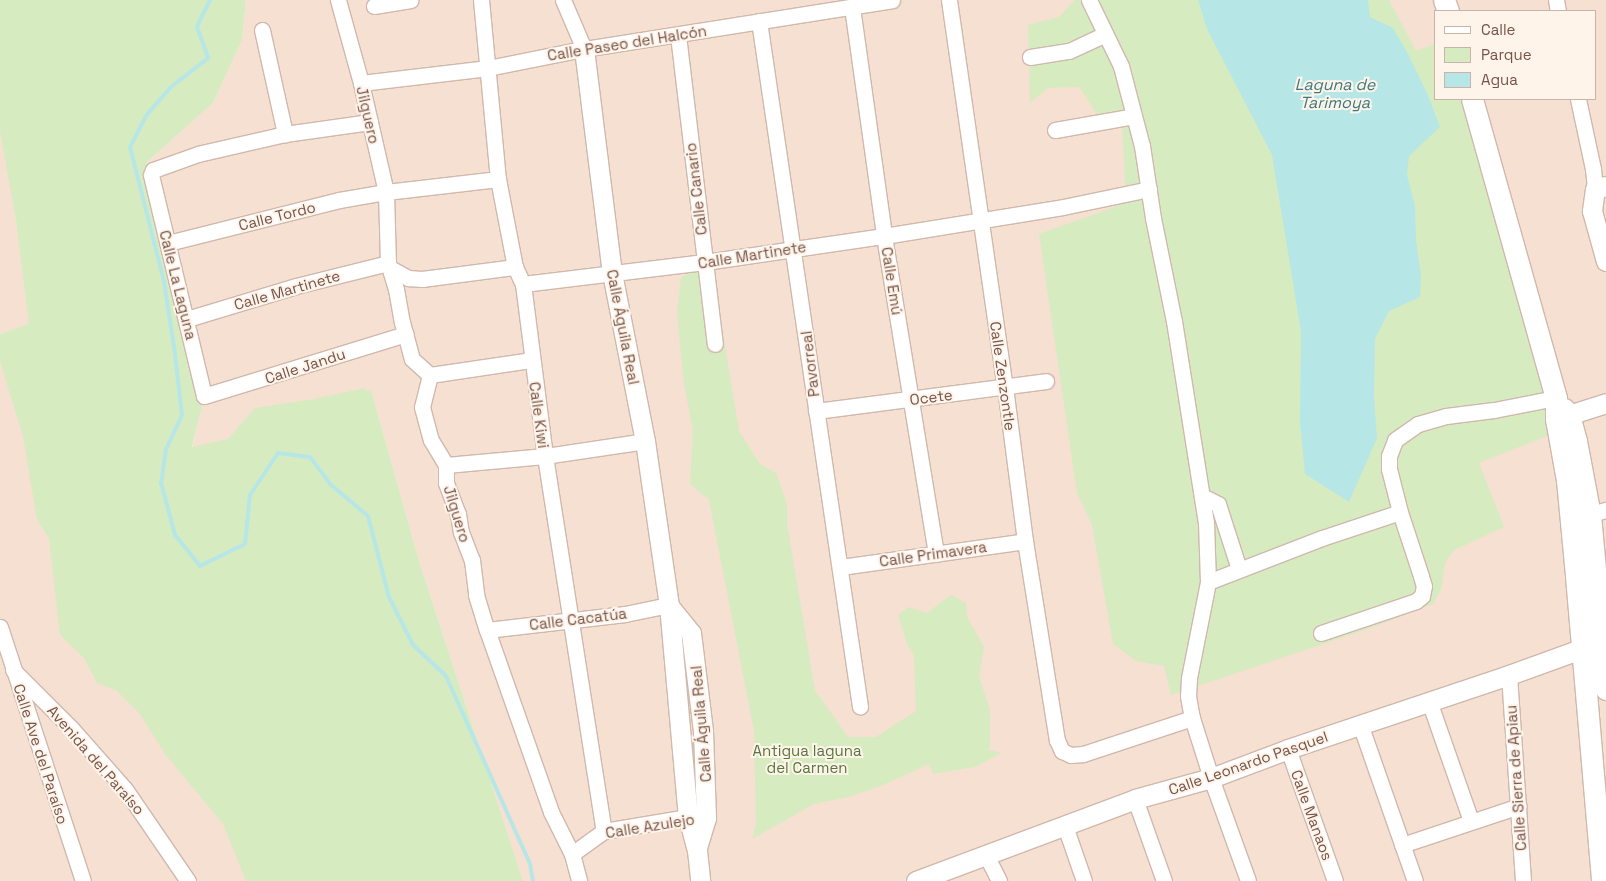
<!DOCTYPE html>
<meta charset="utf-8">
<style>
body{margin:0}
#map{position:relative;width:1606px;height:881px;overflow:hidden;background:#fdefe3;font-family:"Space Grotesk",sans-serif}
div>[style]{position:absolute}
[style*='--x']{left:calc(var(--x)*1px);top:calc(var(--y)*1px);width:calc(var(--w)*1px);rotate:calc(var(--a)*1deg)}
.residential>*{inset:0;background:#f5e0d1}
.green>*{inset:0;background:#d7ebc1}
.water>*{inset:0;background:#b7e6e7}
.stream>*{height:4px;margin:-2px;padding:0 2px;transform-origin:2px;border-radius:2px;background:#b7e6e7}
.roads{filter:drop-shadow(1px 0 #d0b8ac) drop-shadow(-1px 0 #d0b8ac) drop-shadow(0 1px #d0b8ac) drop-shadow(0 -1px #d0b8ac)}
.minor>*{height:15px;margin:-7.5px;padding:0 7.5px;transform-origin:7.5px;border-radius:7.5px;background:#fff}
.tertiary>*{height:19px;margin:-9.5px;padding:0 9.5px;transform-origin:9.5px;border-radius:9.5px;background:#fff}
.secondary>*{height:21px;margin:-10.5px;padding:0 10.5px;transform-origin:10.5px;border-radius:10.5px;background:#fff}
span{translate:-50% -50%;white-space:nowrap;text-align:center;line-height:1.15;-webkit-text-stroke:4px #fff4ea;paint-order:stroke}
.street-label{font-size:15px;color:#765348}
.park-label{font-size:15px;color:#55763d}
.water-label{font-size:16px;color:#3c797c;font-style:italic}
.legend{position:absolute;left:1434px;top:10px;width:162px;height:90px;box-sizing:border-box;background:#fff4ea;border:1px solid #c8b4a9;margin:0;padding:6px 9px;list-style:none;font-size:15px;color:#765348}
.legend li{display:flex;align-items:center;gap:10px;height:25px}
.legend b{width:25px;border:1px solid #c8b4a9}
</style>
<div id="map">
<div class="residential">
<div style="clip-path:polygon(evenodd,246px 0,1606px 0,1606px 881px,523px 881px,419px 561px,371px 390px,222px 475px,183px 488px,202px 405px,146px 163px,213px 103px,242px 40px,246px 0,1435px 11px,1595px 11px,1595px 99px,1435px 99px,1435px 11px)"></div>
<div style="clip-path:polygon(0 114px,31px 324px,0 334px)"></div>
<div style="clip-path:polygon(0 362px,25px 436px,239px 812px,258px 881px,0 881px)"></div>
</div>
<div class="green">
<div style="clip-path:polygon(0 0,246px 0,242px 40px,213px 103px,146px 163px,202px 406px,192px 447px,228px 439px,255px 408px,314px 399px,365px 388px,366px 391px,371px 390px,419px 561px,523px 881px,246px 881px,223px 824px,165px 754px,139px 713px,117px 691px,97px 683px,84px 658px,60px 635px,49px 538px,37px 520px,23px 436px,0 362px,0 334px,29px 324px,16px 221px,0 131px)"></div>
<div style="clip-path:polygon(evenodd,1075px 0,1389px 0,1416px 51px,1435px 44px,1435px 99px,1465px 99px,1559px 431px,1479px 463px,1504px 527px,1454px 550px,1445px 563px,1441px 589px,1433px 604px,1371px 628px,1171px 695px,1164px 666px,1136px 661px,1113px 644px,1092px 525px,1077px 493px,1039px 234px,1126px 203px,1122px 125px,1100px 119px,1079px 87px,1048px 88px,1030px 103px,1028px 25px,1059px 17px,1075px 0,1360px 476px,1349px 502px,1320px 483px,1360px 476px)"></div>
<div style="clip-path:polygon(701px 268px,716px 291px,739px 431px,760px 464px,776px 473px,787px 504px,787px 524px,815px 690px,848px 737px,876px 737px,916px 711px,914px 656px,907px 644px,898px 615px,908px 607px,927px 613px,951px 595px,966px 603px,967px 617px,984px 647px,979px 677px,990px 710px,990px 748px,986px 749px,1001px 753px,975px 767px,933px 774px,929px 764px,883px 785px,848px 797px,814px 804px,752px 839px,756px 824px,754px 731px,709px 500px,690px 484px,693px 431px,684px 383px,677px 315px,681px 277px)"></div>
</div>
<div class="water">
<div style="clip-path:polygon(1198px 0,1368px 0,1370px 17px,1393px 28px,1408px 54px,1427px 93px,1440px 127px,1409px 156px,1407px 175px,1415px 206px,1416px 240px,1421px 275px,1420px 297px,1389px 311px,1375px 339px,1374px 397px,1377px 438px,1349px 502px,1305px 474px,1300px 422px,1301px 332px,1272px 155px,1207px 29px)"></div>
</div>
<div class="stream">
<div style="--x:210;--y:0;--w:30;--a:116"></div>
<div style="--x:197;--y:27;--w:33;--a:70"></div>
<div style="--x:208;--y:58;--w:47;--a:141.9"></div>
<div style="--x:171;--y:87;--w:38;--a:131"></div>
<div style="--x:146;--y:116;--w:35;--a:117"></div>
<div style="--x:130;--y:147;--w:138;--a:75.8"></div>
<div style="--x:164;--y:281;--w:74;--a:81.4"></div>
<div style="--x:175;--y:354;--w:61;--a:83.5"></div>
<div style="--x:182;--y:415;--w:38;--a:115"></div>
<div style="--x:166;--y:449;--w:34;--a:98"></div>
<div style="--x:161;--y:483;--w:54;--a:74.9"></div>
<div style="--x:175;--y:535;--w:40;--a:51"></div>
<div style="--x:200;--y:566;--w:50;--a:-26.1"></div>
<div style="--x:245;--y:544;--w:49;--a:-84.2"></div>
<div style="--x:250;--y:495;--w:50;--a:-56.3"></div>
<div style="--x:278;--y:453;--w:32;--a:7"></div>
<div style="--x:310;--y:457;--w:34;--a:53"></div>
<div style="--x:330;--y:484;--w:50;--a:40.1"></div>
<div style="--x:368;--y:516;--w:84;--a:75.5"></div>
<div style="--x:389;--y:597;--w:54;--a:63.4"></div>
<div style="--x:413;--y:645;--w:45;--a:43.2"></div>
<div style="--x:446;--y:676;--w:206;--a:65.9"></div>
<div style="--x:530;--y:864;--w:17;--a:80"></div>
</div>
<div class="roads">
<div class="minor">
<div style="--x:338;--y:0;--w:86;--a:74.5"></div>
<div style="--x:361;--y:83;--w:112;--a:77.1"></div>
<div style="--x:386;--y:192;--w:71;--a:88.4"></div>
<div style="--x:388;--y:263;--w:27;--a:73"></div>
<div style="--x:396;--y:289;--w:34;--a:80"></div>
<div style="--x:402;--y:322;--w:38;--a:75"></div>
<div style="--x:412;--y:359;--w:24;--a:42"></div>
<div style="--x:430;--y:375;--w:33;--a:104"></div>
<div style="--x:422;--y:407;--w:34;--a:75"></div>
<div style="--x:431;--y:440;--w:29;--a:59"></div>
<div style="--x:446;--y:465;--w:18;--a:90"></div>
<div style="--x:446;--y:483;--w:33;--a:69"></div>
<div style="--x:458;--y:514;--w:18;--a:81"></div>
<div style="--x:461;--y:532;--w:30;--a:69"></div>
<div style="--x:472;--y:560;--w:35;--a:83"></div>
<div style="--x:476;--y:595;--w:37;--a:73"></div>
<div style="--x:487;--y:630;--w:193;--a:70.6"></div>
<div style="--x:551;--y:812;--w:47;--a:63.4"></div>
<div style="--x:572;--y:854;--w:28;--a:75"></div>
<div style="--x:481;--y:0;--w:180;--a:84.6"></div>
<div style="--x:498;--y:179;--w:90;--a:79.1"></div>
<div style="--x:515;--y:267;--w:19;--a:65"></div>
<div style="--x:523;--y:284;--w:173;--a:82.7"></div>
<div style="--x:545;--y:456;--w:380;--a:81.1"></div>
<div style="--x:563;--y:0;--w:53;--a:66.8"></div>
<div style="--x:949;--y:0;--w:391;--a:81.8"></div>
<div style="--x:1005;--y:387;--w:155;--a:82.6"></div>
<div style="--x:1025;--y:541;--w:202;--a:80.9"></div>
<div style="--x:1057;--y:740;--w:12;--a:66"></div>
<div style="--x:1062;--y:751;--w:10;--a:24"></div>
<div style="--x:1071;--y:755;--w:12;--a:-5"></div>
<div style="--x:1083;--y:754;--w:115;--a:-18.3"></div>
<div style="--x:1089;--y:0;--w:73;--a:64.1"></div>
<div style="--x:1121;--y:66;--w:83;--a:75.3"></div>
<div style="--x:1142;--y:146;--w:73;--a:81.3"></div>
<div style="--x:1153;--y:218;--w:105;--a:78.5"></div>
<div style="--x:1174;--y:321;--w:204;--a:81"></div>
<div style="--x:1206;--y:522;--w:60;--a:88.1"></div>
<div style="--x:1208;--y:582;--w:98;--a:101.2"></div>
<div style="--x:1189;--y:678;--w:18;--a:93"></div>
<div style="--x:1188;--y:696;--w:22;--a:80"></div>
<div style="--x:1192;--y:718;--w:63;--a:72.4"></div>
<div style="--x:1211;--y:778;--w:109;--a:70.2"></div>
<div style="--x:1556;--y:0;--w:11;--a:80"></div>
<div style="--x:374;--y:6;--w:37;--a:-9"></div>
<div style="--x:852;--y:7;--w:231;--a:82"></div>
<div style="--x:884;--y:236;--w:322;--a:80.7"></div>
<div style="--x:759;--y:21;--w:693;--a:81.62"></div>
<div style="--x:262;--y:30;--w:107;--a:77.5"></div>
<div style="--x:678;--y:35;--w:311;--a:83.2"></div>
<div style="--x:1030;--y:57;--w:39;--a:-9"></div>
<div style="--x:1069;--y:51;--w:40;--a:-25"></div>
<div style="--x:361;--y:83;--w:128;--a:-6.7"></div>
<div style="--x:488;--y:68;--w:92;--a:-11.3"></div>
<div style="--x:578;--y:50;--w:318;--a:-9"></div>
<div style="--x:1578;--y:99;--w:72;--a:77.9"></div>
<div style="--x:1593;--y:169;--w:20;--a:84"></div>
<div style="--x:370;--y:122;--w:86;--a:172"></div>
<div style="--x:285;--y:134;--w:89;--a:167.1"></div>
<div style="--x:198;--y:154;--w:48;--a:160.4"></div>
<div style="--x:153;--y:170;--w:5;--a:112"></div>
<div style="--x:151;--y:175;--w:227;--a:76.5"></div>
<div style="--x:204;--y:396;--w:211;--a:-17.1"></div>
<div style="--x:1055;--y:130;--w:80;--a:-10"></div>
<div style="--x:168;--y:243;--w:176;--a:-14.1"></div>
<div style="--x:339;--y:200;--w:48;--a:-9.7"></div>
<div style="--x:386;--y:192;--w:113;--a:-6.6"></div>
<div style="--x:390;--y:268;--w:21;--a:29"></div>
<div style="--x:408;--y:278;--w:14;--a:4"></div>
<div style="--x:422;--y:279;--w:94;--a:-7.4"></div>
<div style="--x:523;--y:284;--w:183;--a:-6.9"></div>
<div style="--x:705;--y:262;--w:181;--a:-8.3"></div>
<div style="--x:884;--y:236;--w:181;--a:-9.2"></div>
<div style="--x:1063;--y:207;--w:88;--a:-11.8"></div>
<div style="--x:187;--y:319;--w:114;--a:-16.8"></div>
<div style="--x:296;--y:286;--w:95;--a:-14"></div>
<div style="--x:430;--y:375;--w:103;--a:-8.4"></div>
<div style="--x:816;--y:411;--w:232;--a:-7.4"></div>
<div style="--x:446;--y:465;--w:99;--a:-5.2"></div>
<div style="--x:545;--y:456;--w:101;--a:-8.5"></div>
<div style="--x:1204;--y:497;--w:16;--a:27"></div>
<div style="--x:1218;--y:504;--w:68;--a:72.1"></div>
<div style="--x:1581;--y:517;--w:26;--a:-16"></div>
<div style="--x:841;--y:567;--w:186;--a:-8"></div>
<div style="--x:1208;--y:582;--w:122;--a:-21.1"></div>
<div style="--x:1322;--y:538;--w:82;--a:-18.4"></div>
<div style="--x:0;--y:627;--w:267;--a:71.9"></div>
<div style="--x:487;--y:630;--w:139;--a:-6.6"></div>
<div style="--x:625;--y:614;--w:45;--a:-11.6"></div>
<div style="--x:1321;--y:633;--w:100;--a:-18.6"></div>
<div style="--x:1416;--y:601;--w:8;--a:-40"></div>
<div style="--x:1422;--y:596;--w:10;--a:-79"></div>
<div style="--x:1424;--y:586;--w:10;--a:-107"></div>
<div style="--x:1421;--y:576;--w:67;--a:-108.2"></div>
<div style="--x:1400;--y:512;--w:44;--a:-104.3"></div>
<div style="--x:1389;--y:469;--w:13;--a:-90"></div>
<div style="--x:1389;--y:456;--w:17;--a:-69"></div>
<div style="--x:1395;--y:440;--w:28;--a:-35"></div>
<div style="--x:1418;--y:424;--w:29;--a:-16"></div>
<div style="--x:1446;--y:416;--w:48;--a:-7.1"></div>
<div style="--x:1494;--y:410;--w:63;--a:-11"></div>
<div style="--x:13;--y:670;--w:82;--a:45"></div>
<div style="--x:71;--y:728;--w:81;--a:48.5"></div>
<div style="--x:125;--y:789;--w:112;--a:55.6"></div>
<div style="--x:1509;--y:675;--w:206;--a:86.1"></div>
<div style="--x:1429;--y:701;--w:127;--a:70.7"></div>
<div style="--x:1360;--y:724;--w:166;--a:70.7"></div>
<div style="--x:1288;--y:749;--w:140;--a:70.4"></div>
<div style="--x:1135;--y:799;--w:87;--a:70.5"></div>
<div style="--x:1065;--y:826;--w:58;--a:70.9"></div>
<div style="--x:1402;--y:845;--w:123;--a:-18.4"></div>
<div style="--x:572;--y:854;--w:39;--a:-36"></div>
<div style="--x:604;--y:831;--w:85;--a:-9.5"></div>
<div style="--x:688;--y:817;--w:11;--a:5"></div>
<div style="--x:986;--y:855;--w:29;--a:63"></div>
</div>
<div class="tertiary">
<div style="--x:584;--y:49;--w:226;--a:82.9"></div>
<div style="--x:612;--y:273;--w:171;--a:78.9"></div>
<div style="--x:645;--y:441;--w:166;--a:81.7"></div>
<div style="--x:669;--y:605;--w:213;--a:84.9"></div>
<div style="--x:688;--y:817;--w:34;--a:75"></div>
<div style="--x:697;--y:850;--w:31;--a:84"></div>
<div style="--x:1606;--y:186;--w:11;--a:165"></div>
<div style="--x:1595;--y:189;--w:22;--a:98"></div>
<div style="--x:1592;--y:211;--w:52;--a:74.4"></div>
<div style="--x:1556;--y:419;--w:52;--a:-17.7"></div>
<div style="--x:669;--y:606;--w:35;--a:51"></div>
<div style="--x:691;--y:633;--w:99;--a:83"></div>
<div style="--x:703;--y:731;--w:87;--a:88"></div>
<div style="--x:706;--y:818;--w:31;--a:107"></div>
<div style="--x:916;--y:881;--w:234;--a:-20.5"></div>
<div style="--x:1135;--y:799;--w:79;--a:-15.4"></div>
<div style="--x:1211;--y:778;--w:82;--a:-20.6"></div>
<div style="--x:1288;--y:749;--w:233;--a:-18.5"></div>
<div style="--x:1509;--y:675;--w:77;--a:-19.9"></div>
</div>
<div class="secondary">
<div style="--x:1444;--y:0;--w:12;--a:70"></div>
<div style="--x:1472;--y:99;--w:311;--a:74.3"></div>
<div style="--x:1556;--y:398;--w:21;--a:90"></div>
<div style="--x:1556;--y:419;--w:62;--a:79.8"></div>
<div style="--x:1567;--y:480;--w:96;--a:84.6"></div>
<div style="--x:1576;--y:576;--w:306;--a:85.1"></div>
<div style="--x:1564;--y:409;--w:8;--a:50"></div>
<div style="--x:1569;--y:415;--w:27;--a:75"></div>
<div style="--x:1576;--y:441;--w:75;--a:79.3"></div>
<div style="--x:1590;--y:515;--w:175;--a:84.7"></div>
</div>
</div>
<div class="street-label">
<span style="left:627px;top:43px;rotate:-9deg">Calle Paseo del Halcón</span>
<span style="left:368px;top:115px;rotate:77deg">Jilguero</span>
<span style="left:696px;top:189px;rotate:-97deg">Calle Canario</span>
<span style="left:277px;top:216px;rotate:-14deg">Calle Tordo</span>
<span style="left:752px;top:255px;rotate:-9deg">Calle Martinete</span>
<span style="left:892px;top:281px;rotate:81deg">Calle Emú</span>
<span style="left:178px;top:285px;rotate:76deg">Calle La Laguna</span>
<span style="left:287px;top:290px;rotate:-16deg">Calle Martinete</span>
<span style="left:623px;top:327px;rotate:79deg">Calle Águila Real</span>
<span style="left:810px;top:364px;rotate:-97deg">Pavorreal</span>
<span style="left:305px;top:366px;rotate:-18deg">Calle Jandu</span>
<span style="left:1003px;top:376px;rotate:82deg">Calle Zenzontle</span>
<span style="left:931px;top:397px;rotate:-7deg">Ocete</span>
<span style="left:539px;top:415px;rotate:82deg">Calle Kiwi</span>
<span style="left:457px;top:514px;rotate:73deg">Jilguero</span>
<span style="left:933px;top:554px;rotate:-8deg">Calle Primavera</span>
<span style="left:578px;top:619px;rotate:-7deg">Calle Cacatúa</span>
<span style="left:701px;top:724px;rotate:-95deg">Calle Águila Real</span>
<span style="left:41px;top:754px;rotate:72deg">Calle Ave del Paraíso</span>
<span style="left:96px;top:760px;rotate:49deg">Avenida del Paraíso</span>
<span style="left:1248px;top:763px;rotate:-19deg">Calle Leonardo Pasquel</span>
<span style="left:1516px;top:778px;rotate:-94deg">Calle Sierra de Apiau</span>
<span style="left:1312px;top:815px;rotate:70deg">Calle Manaos</span>
<span style="left:650px;top:826px;rotate:-9deg">Calle Azulejo</span>
</div>
<div class="park-label">
<span style="left:807px;top:759px">Antigua laguna<br>del Carmen</span>
</div>
<div class="water-label">
<span style="left:1335px;top:94px">Laguna de<br>Tarimoya</span>
</div>
<ul class="legend">
<li><b style="height:6px;background:#fff"></b>Calle</li>
<li><b style="height:14px;background:#d7ebc1"></b>Parque</li>
<li><b style="height:14px;background:#b7e6e7"></b>Agua</li>
</ul>
</div>
